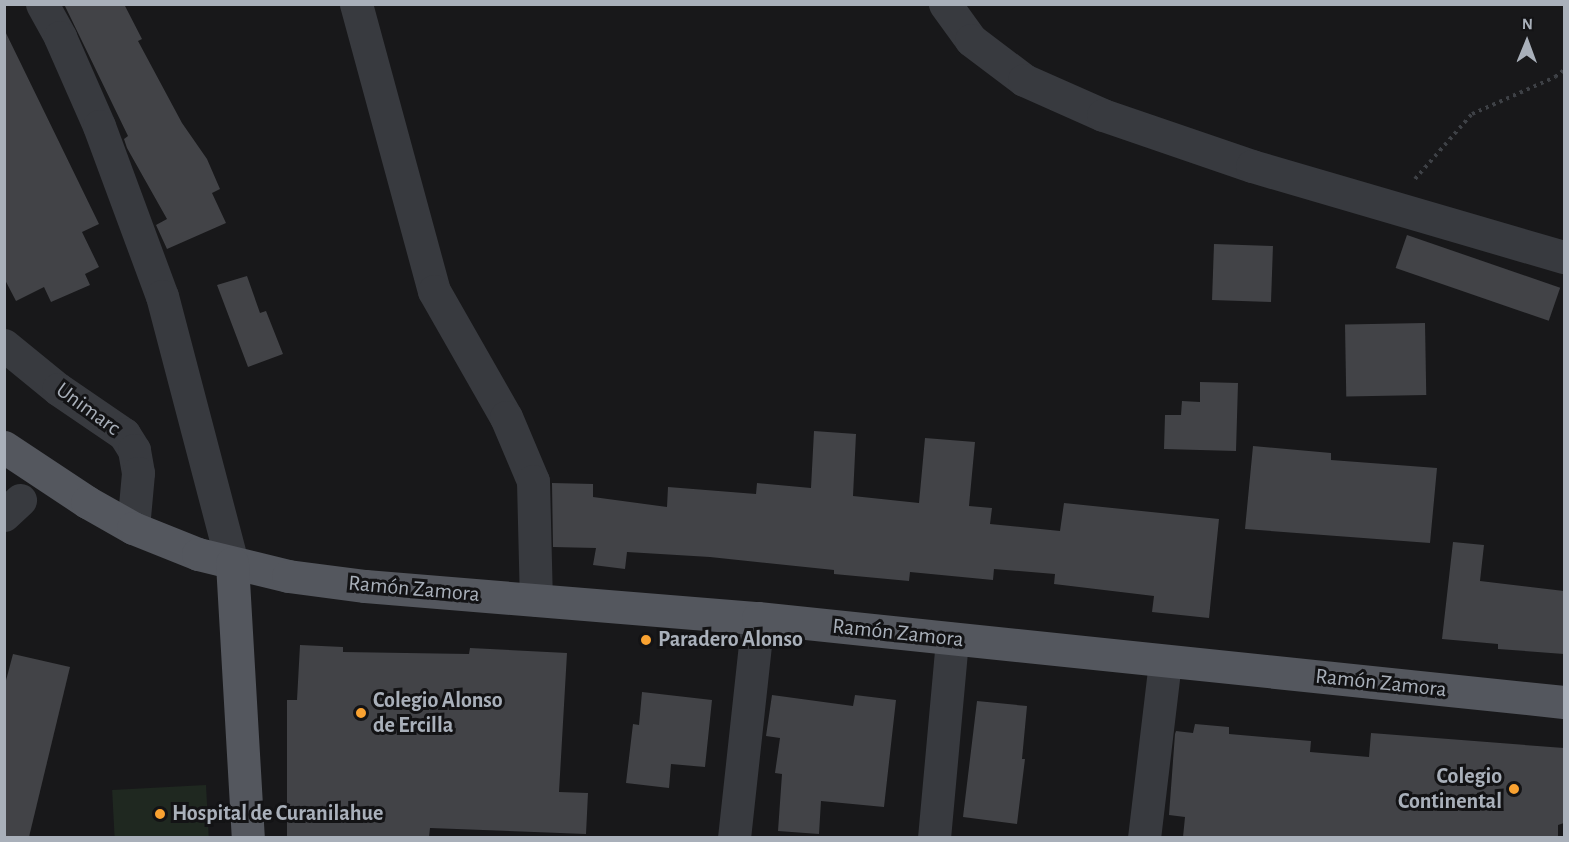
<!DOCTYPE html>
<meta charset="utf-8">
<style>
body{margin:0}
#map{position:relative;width:1569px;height:842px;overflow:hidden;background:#18181a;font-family:"Alegreya Sans",sans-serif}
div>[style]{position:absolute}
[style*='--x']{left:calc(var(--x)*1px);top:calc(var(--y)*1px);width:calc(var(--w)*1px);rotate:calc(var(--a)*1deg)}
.green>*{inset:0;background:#1f2820;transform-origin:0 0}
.building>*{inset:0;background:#424347;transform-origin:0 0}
.path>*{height:4px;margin-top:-2px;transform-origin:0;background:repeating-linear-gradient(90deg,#3e4146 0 3px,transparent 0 7.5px)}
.minor>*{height:33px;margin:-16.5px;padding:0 16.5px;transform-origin:16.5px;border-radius:16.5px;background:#383a3f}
.major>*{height:33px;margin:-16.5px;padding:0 16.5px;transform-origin:16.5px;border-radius:16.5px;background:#54575e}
.dots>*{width:16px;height:16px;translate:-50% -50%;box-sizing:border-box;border:3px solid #131315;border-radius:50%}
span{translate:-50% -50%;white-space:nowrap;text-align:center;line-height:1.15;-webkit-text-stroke:6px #131315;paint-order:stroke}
.street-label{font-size:22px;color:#a9b0ba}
.poi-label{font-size:22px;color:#a9b0ba;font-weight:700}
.left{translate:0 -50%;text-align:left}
.right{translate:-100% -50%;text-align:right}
.frame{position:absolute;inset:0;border:6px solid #a9b0ba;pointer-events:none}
.north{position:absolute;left:1497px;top:12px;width:60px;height:60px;-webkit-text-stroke:4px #131315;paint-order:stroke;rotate:1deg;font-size:16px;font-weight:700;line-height:24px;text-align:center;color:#a9b0ba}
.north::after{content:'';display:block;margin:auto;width:21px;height:27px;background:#a9b0ba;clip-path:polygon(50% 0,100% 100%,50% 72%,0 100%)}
</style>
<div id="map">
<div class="green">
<div style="left:206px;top:785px;width:52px;height:94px;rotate:87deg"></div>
</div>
<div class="building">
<div style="clip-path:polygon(64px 4px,124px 4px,142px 39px,138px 41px,182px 123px,207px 159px,220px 189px,212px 193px,226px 223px,167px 249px,156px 225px,167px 219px,127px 148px,124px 139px,128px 136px)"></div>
<div style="clip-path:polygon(4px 29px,99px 224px,82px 232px,99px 267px,85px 274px,90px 285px,51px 302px,44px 287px,16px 301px,4px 278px)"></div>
<div style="left:1407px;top:235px;width:162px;height:35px;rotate:19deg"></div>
<div style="left:1214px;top:244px;width:59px;height:56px;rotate:2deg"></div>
<div style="clip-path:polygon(247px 276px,260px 313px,266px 311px,283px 354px,248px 367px,217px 285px)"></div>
<div style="left:1425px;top:323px;width:72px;height:80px;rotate:89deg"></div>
<div style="clip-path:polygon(1200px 382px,1238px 383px,1236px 451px,1164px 449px,1165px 415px,1181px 415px,1182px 401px,1200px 402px)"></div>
<div style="clip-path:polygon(814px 431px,856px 434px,853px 496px,919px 503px,925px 438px,975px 442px,969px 506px,992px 508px,990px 524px,1060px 531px,1064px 503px,1219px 519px,1209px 618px,1152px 612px,1154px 596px,1054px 584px,1055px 574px,994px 569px,993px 580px,910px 572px,909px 581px,834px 574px,834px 570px,710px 557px,627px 552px,625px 569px,593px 565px,596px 548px,553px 547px,552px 483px,593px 484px,593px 497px,667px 507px,668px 487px,756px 494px,757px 483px,811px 488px)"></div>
<div style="clip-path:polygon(1253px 446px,1331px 453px,1331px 460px,1437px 468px,1430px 543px,1245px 529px)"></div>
<div style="clip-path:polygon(1453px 542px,1484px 545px,1480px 581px,1564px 591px,1564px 654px,1498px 649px,1498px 644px,1442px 639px)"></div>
<div style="clip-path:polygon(300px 645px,343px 647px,343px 652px,469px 654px,470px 648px,567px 653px,559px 792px,588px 793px,586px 834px,430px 828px,429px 837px,287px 837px,287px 700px,297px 700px)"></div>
<div style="clip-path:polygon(13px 654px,70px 667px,29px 837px,4px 837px,4px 688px)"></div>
<div style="clip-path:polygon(642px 692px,712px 700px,705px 767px,671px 764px,669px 788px,626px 783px,633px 724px,639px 725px)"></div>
<div style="clip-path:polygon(772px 695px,853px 706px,855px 695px,896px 700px,884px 807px,821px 801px,819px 834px,778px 831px,782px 774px,775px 773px,780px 738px,766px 736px)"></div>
<div style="clip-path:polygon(977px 701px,1027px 706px,1022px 759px,1025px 759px,1017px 824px,963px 817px)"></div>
<div style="clip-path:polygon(1195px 724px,1229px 727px,1229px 734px,1311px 741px,1310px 752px,1369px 757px,1371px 733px,1564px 748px,1564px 823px,1558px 825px,1558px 837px,1183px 837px,1185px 817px,1169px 815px,1175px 734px,1176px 731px,1193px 733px)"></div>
</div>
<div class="path">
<div style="--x:1415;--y:179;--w:86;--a:-48.8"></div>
<div style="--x:1472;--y:114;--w:91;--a:-24"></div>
<div style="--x:1555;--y:77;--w:11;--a:-38"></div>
</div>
<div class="minor">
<div style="--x:42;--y:4;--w:38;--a:61"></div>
<div style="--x:60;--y:37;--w:97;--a:66.3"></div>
<div style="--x:99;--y:126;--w:181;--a:69.7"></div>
<div style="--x:162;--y:296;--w:276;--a:75.3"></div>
<div style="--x:356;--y:4;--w:297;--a:74.8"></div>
<div style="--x:434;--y:291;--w:145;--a:60.3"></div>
<div style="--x:506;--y:417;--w:69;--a:67.1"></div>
<div style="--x:533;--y:481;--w:119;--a:88.6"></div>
<div style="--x:945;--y:4;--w:44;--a:54.2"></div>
<div style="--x:971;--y:40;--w:66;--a:37"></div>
<div style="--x:1024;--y:80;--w:86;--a:23.9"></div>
<div style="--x:1103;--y:115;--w:157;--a:18.9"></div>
<div style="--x:1252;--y:166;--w:325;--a:16.3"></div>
<div style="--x:4;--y:345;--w:70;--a:39.2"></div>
<div style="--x:58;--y:389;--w:80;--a:34.3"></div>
<div style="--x:124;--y:434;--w:19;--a:58"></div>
<div style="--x:134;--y:450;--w:23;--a:80"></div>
<div style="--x:138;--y:473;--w:55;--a:95.2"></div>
<div style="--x:4;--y:515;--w:22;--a:-43"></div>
<div style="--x:734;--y:838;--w:221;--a:-83.8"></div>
<div style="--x:934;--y:838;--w:200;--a:-84.8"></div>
<div style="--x:1144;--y:838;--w:178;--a:-83.2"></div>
</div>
<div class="major">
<div style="--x:4;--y:447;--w:100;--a:33.5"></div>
<div style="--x:87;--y:502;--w:53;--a:29.5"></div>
<div style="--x:133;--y:528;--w:70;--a:21.8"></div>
<div style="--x:198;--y:554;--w:93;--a:13.7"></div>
<div style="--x:288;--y:576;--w:78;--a:7.4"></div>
<div style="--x:365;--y:586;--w:394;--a:4.7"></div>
<div style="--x:758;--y:618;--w:810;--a:5.95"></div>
<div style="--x:232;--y:563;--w:275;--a:86.7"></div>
</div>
<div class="dots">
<div style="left:646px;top:640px;background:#f9a231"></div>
<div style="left:361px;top:713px;background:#f9a231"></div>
<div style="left:1514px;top:789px;background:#f9a231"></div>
<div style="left:160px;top:814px;background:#f9a231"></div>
</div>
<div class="street-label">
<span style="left:88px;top:409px;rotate:36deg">Unimarc</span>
<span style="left:414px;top:589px;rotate:5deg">Ramón Zamora</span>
<span style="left:898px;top:633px;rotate:6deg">Ramón Zamora</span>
<span style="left:1381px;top:683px;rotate:6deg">Ramón Zamora</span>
</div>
<div class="poi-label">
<span class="left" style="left:658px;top:640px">Paradero Alonso</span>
<span class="left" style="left:373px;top:713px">Colegio Alonso<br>de Ercilla</span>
<span class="right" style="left:1502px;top:789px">Colegio<br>Continental</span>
<span class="left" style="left:172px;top:814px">Hospital de Curanilahue</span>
</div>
<div class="frame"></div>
<div class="north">N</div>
</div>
